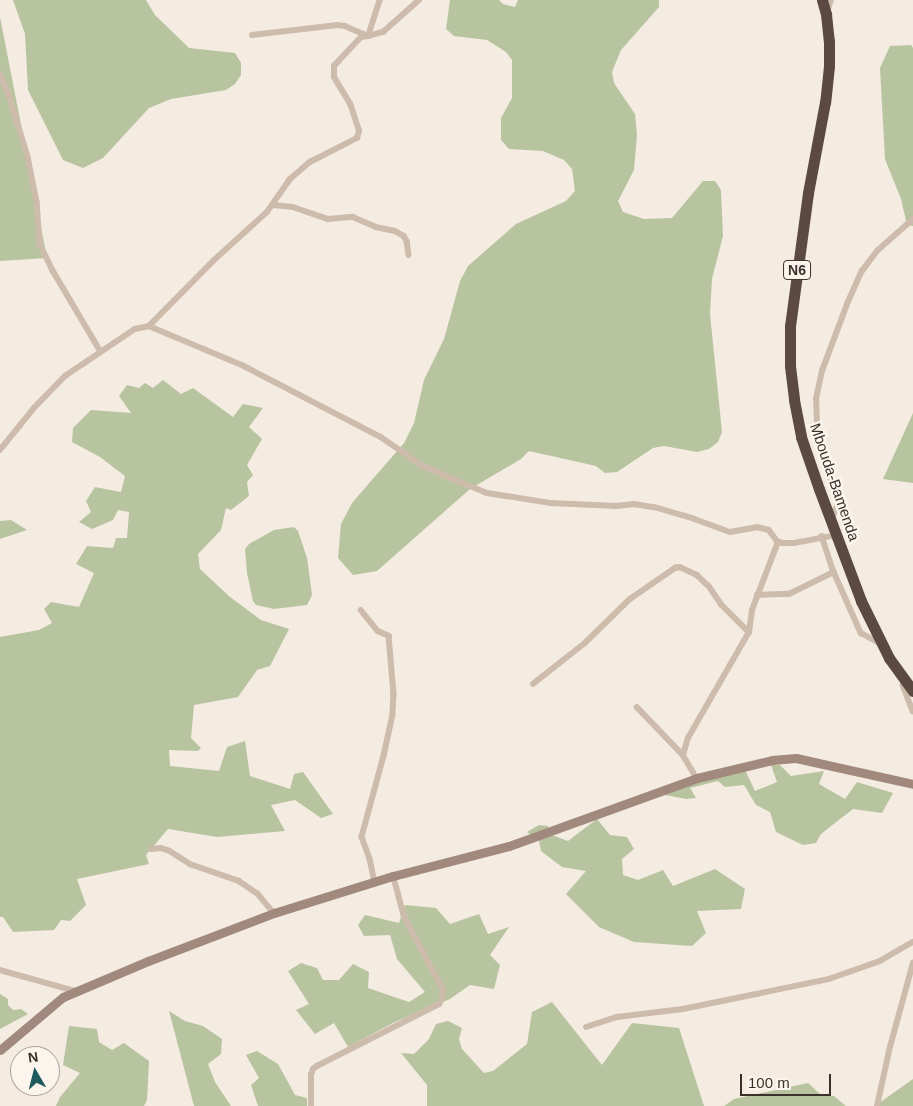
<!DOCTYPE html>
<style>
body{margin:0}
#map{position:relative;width:913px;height:1106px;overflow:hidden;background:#f4ebe1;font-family:Helvetica,sans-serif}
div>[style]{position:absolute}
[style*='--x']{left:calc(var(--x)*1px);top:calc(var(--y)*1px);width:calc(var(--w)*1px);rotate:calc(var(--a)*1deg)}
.green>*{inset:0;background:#b8c4a0}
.street>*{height:5.5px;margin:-2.75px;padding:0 2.75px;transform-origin:2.75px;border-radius:2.75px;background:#cdbbac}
.secondary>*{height:9px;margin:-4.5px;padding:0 4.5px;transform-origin:4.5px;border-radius:4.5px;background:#a18a7d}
.highway>*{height:11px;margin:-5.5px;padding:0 5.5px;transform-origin:5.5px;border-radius:5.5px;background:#5c4a42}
span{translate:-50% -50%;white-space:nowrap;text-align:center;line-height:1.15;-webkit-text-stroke:5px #fbf5ee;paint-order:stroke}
.shield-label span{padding:1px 4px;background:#fbf5ee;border:1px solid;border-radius:4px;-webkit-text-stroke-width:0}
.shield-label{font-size:14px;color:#3b302b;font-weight:700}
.street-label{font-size:15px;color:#3b302b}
.north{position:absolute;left:10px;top:1046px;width:50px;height:50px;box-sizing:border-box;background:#fbf5ee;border:1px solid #aea6a0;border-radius:50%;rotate:352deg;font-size:14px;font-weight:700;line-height:20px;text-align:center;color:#3b302b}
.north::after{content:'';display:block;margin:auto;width:18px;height:22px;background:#1f5a5e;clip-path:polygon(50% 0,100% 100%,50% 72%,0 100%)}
.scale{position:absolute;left:740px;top:1074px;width:91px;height:22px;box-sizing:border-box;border:2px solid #3b302b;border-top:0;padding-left:6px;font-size:15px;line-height:18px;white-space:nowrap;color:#3b302b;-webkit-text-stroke:4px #fbf5ee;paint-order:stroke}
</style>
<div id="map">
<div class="green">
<div style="clip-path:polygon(13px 0,146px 0,155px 15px,189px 48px,235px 53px,241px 63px,241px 75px,235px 84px,226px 90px,171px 99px,149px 108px,103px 158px,83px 168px,63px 160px,28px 90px,25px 34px)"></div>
<div style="clip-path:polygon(450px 0,499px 0,503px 4px,515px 7px,518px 0,659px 0,659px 7px,621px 50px,612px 72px,614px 83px,635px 114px,637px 135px,634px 170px,618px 201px,623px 212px,644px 219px,672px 218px,703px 181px,715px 181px,721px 190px,723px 236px,712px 279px,710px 314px,722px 432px,718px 442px,709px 449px,697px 452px,664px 446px,653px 448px,617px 472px,605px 473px,596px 466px,529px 451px,521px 459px,470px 489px,377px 571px,353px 575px,338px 558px,341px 524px,352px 503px,404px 443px,414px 423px,424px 380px,444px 339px,460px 281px,468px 266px,516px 224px,566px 201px,575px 191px,572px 169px,564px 160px,543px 151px,509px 149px,501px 140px,501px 118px,512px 98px,512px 60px,506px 52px,487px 40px,454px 36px,446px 29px)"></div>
<div style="clip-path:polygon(0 17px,47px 258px,0 261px)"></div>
<div style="clip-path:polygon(911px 45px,913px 48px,913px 226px,907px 225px,901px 199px,885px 159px,880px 68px,890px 46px)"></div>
<div style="clip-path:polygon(163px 380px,181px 394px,193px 388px,233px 417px,243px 404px,263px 408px,249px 427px,262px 439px,247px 465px,253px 475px,247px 482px,249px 496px,231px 510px,226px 508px,221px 530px,198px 554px,200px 569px,230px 597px,261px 620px,289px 629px,270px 666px,257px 670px,238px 697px,194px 705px,191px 738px,201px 748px,198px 751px,169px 750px,170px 766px,219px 771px,227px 747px,245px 741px,250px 776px,290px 789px,294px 774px,303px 772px,333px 814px,321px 818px,295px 800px,271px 805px,285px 831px,217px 837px,168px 829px,146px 855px,149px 864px,77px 879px,86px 905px,70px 921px,61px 920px,54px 930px,13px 932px,3px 917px,0 917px,0 637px,39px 630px,52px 623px,44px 609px,51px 602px,79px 607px,94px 573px,76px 564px,87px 546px,113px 548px,116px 538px,127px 538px,129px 512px,118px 510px,113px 520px,92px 529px,79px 522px,91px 512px,86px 501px,95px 487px,121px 492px,125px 476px,100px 457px,72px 442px,73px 428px,91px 410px,131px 413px,119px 396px,127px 385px,139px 388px,145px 383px,153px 388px)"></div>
<div style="clip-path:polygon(913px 413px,913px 483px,883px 479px)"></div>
<div style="clip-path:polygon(11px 520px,27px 530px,0 539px,0 521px)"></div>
<div style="clip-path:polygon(294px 527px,298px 531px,307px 558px,312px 595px,307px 605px,274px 609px,256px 605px,253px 601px,247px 573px,245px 549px,249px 544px,274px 530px)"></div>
<div style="clip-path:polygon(771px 765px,780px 765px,791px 776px,824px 771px,819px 784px,845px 799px,857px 782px,893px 793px,882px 813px,853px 809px,821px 834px,816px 843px,803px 845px,776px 832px,770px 812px,756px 805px,744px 785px,725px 787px,718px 781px,690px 788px,696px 798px,686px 799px,665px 795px,661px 789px,744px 768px,755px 791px,777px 782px)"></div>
<div style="clip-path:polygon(597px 819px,610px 835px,627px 837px,634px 849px,622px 859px,623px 875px,638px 880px,663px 870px,673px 886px,715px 869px,745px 889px,741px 909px,697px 911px,706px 933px,692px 946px,634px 942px,599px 927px,566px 894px,586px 871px,562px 867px,541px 851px,539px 841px,527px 832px,539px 825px,548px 826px,552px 835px,568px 841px)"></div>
<div style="clip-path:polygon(405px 905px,436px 908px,450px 924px,479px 914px,488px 934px,509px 927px,490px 955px,500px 965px,494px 989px,470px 985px,450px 999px,395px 1022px,348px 1047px,334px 1023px,315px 1034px,296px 1010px,309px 1004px,288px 971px,301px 963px,317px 968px,323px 980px,339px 980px,353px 964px,369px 972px,368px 988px,409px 1002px,425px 992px,397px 959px,390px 935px,364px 936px,358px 925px,365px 915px,399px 923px)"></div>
<div style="clip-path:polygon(0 994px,8px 999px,8px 1005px,13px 1010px,21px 1009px,28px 1014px,0 1029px)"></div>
<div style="clip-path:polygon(552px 1002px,602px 1065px,632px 1023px,679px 1028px,704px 1106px,427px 1106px,427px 1085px,401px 1053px,414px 1054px,429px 1039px,436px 1024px,448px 1021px,462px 1028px,459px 1039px,462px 1049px,484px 1073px,493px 1071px,527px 1044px,532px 1012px)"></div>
<div style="clip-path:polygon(169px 1011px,185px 1021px,203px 1026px,222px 1039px,221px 1054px,208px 1064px,215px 1082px,231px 1106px,194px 1106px)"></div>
<div style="clip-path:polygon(69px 1026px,97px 1029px,99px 1042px,112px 1050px,124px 1043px,149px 1061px,147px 1100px,144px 1106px,56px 1106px,60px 1097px,80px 1073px,63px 1065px)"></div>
<div style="clip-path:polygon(257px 1051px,278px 1064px,295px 1095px,307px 1098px,307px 1106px,258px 1106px,251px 1085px,259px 1078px,246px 1055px)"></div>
<div style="clip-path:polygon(913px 1079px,913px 1106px,875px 1106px)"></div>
<div style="clip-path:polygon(808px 1083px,821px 1095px,834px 1096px,846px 1106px,724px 1106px,734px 1099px)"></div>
</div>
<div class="street">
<div style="--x:827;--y:12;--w:13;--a:-72"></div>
<div style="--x:252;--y:35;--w:86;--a:-6.7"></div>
<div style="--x:337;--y:25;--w:8;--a:7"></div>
<div style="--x:345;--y:26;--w:25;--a:23"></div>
<div style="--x:368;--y:36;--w:16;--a:-15"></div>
<div style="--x:383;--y:32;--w:48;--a:-41.6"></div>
<div style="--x:0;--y:74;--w:22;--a:66"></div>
<div style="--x:9;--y:94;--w:66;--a:73.2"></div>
<div style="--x:28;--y:157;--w:46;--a:78.7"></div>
<div style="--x:37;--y:202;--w:42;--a:85.9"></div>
<div style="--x:40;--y:244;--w:28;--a:64"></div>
<div style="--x:52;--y:269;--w:96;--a:59.4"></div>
<div style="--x:274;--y:205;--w:19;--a:6"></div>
<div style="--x:293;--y:207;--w:37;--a:19"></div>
<div style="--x:328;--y:219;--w:25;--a:-5"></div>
<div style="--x:353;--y:217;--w:25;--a:23"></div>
<div style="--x:376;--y:227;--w:19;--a:12"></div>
<div style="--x:395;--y:231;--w:10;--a:29"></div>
<div style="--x:404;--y:236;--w:6;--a:59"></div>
<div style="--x:407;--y:241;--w:14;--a:82"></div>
<div style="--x:149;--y:326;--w:91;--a:-45.4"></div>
<div style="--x:213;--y:261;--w:73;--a:-42.2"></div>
<div style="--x:267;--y:212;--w:39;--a:-55"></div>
<div style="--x:289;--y:180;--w:28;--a:-41"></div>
<div style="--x:310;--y:162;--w:53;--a:-27.1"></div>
<div style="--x:357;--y:138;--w:7;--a:-74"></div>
<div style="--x:359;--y:131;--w:28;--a:-108"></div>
<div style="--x:350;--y:104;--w:31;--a:-121"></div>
<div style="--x:334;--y:77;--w:11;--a:-90"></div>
<div style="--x:334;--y:66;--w:40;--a:-47"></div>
<div style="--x:361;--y:37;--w:7;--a:-8"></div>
<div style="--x:368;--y:36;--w:38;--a:-72"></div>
<div style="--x:0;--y:450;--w:54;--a:-51"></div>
<div style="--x:34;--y:408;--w:45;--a:-45.9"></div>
<div style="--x:65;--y:376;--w:84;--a:-33.9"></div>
<div style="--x:135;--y:329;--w:14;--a:-12"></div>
<div style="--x:149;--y:326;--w:103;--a:22.8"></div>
<div style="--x:244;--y:366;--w:154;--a:27.4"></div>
<div style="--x:381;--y:437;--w:51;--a:34.6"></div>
<div style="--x:423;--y:466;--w:69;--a:22.9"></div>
<div style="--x:487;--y:493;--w:65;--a:8.9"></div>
<div style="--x:551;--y:503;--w:65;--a:2.6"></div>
<div style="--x:616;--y:506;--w:18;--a:-6"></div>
<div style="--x:634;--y:504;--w:20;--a:9"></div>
<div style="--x:654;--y:507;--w:40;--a:16"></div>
<div style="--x:692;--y:518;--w:40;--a:20.2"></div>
<div style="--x:730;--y:532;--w:27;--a:-10"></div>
<div style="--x:757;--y:527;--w:12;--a:14"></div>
<div style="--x:769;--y:530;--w:15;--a:53"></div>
<div style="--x:778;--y:542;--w:5;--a:11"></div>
<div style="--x:783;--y:543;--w:11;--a:0"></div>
<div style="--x:794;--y:543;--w:44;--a:-10.5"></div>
<div style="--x:832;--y:519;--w:15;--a:-70"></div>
<div style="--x:837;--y:505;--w:7;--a:-90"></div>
<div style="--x:837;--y:498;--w:45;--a:-109.7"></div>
<div style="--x:822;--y:456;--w:32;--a:-99"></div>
<div style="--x:817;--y:424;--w:25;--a:-92"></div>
<div style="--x:816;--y:399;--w:29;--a:-78"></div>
<div style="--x:822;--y:371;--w:72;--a:-69.5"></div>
<div style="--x:847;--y:304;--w:36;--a:-66"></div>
<div style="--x:862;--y:271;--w:26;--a:-53"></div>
<div style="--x:878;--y:250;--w:47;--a:-41.5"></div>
<div style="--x:822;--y:536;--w:38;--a:72"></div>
<div style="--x:834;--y:572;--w:67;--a:66.1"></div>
<div style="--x:861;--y:633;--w:21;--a:28"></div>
<div style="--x:757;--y:595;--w:32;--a:-2"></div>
<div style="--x:789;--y:594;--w:50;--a:-26.1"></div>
<div style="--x:361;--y:610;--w:27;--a:51"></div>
<div style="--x:378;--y:631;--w:12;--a:24"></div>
<div style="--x:389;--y:636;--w:58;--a:85.1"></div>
<div style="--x:394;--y:694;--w:21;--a:93"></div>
<div style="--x:393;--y:715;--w:42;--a:102.4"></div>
<div style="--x:384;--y:756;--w:84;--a:105.2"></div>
<div style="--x:362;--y:837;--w:23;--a:70"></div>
<div style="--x:370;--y:859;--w:24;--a:78"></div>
<div style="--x:533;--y:684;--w:66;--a:-38.3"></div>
<div style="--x:585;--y:643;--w:63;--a:-44.4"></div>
<div style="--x:630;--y:599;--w:55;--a:-34.6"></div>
<div style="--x:675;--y:568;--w:5;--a:-11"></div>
<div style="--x:680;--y:567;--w:19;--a:25"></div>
<div style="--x:697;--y:575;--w:16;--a:43"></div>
<div style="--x:709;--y:586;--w:22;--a:56"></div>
<div style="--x:721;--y:604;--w:40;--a:45"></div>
<div style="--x:903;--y:685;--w:28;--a:69"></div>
<div style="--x:637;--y:707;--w:66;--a:46.2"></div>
<div style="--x:683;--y:755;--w:27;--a:59"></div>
<div style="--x:683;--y:755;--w:18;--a:-74"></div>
<div style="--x:688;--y:738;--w:122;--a:-60.1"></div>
<div style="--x:749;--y:632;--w:22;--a:-82"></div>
<div style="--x:752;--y:610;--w:73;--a:-69.1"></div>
<div style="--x:151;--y:849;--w:10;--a:-6"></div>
<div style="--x:161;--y:848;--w:9;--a:18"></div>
<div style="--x:170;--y:851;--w:24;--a:33"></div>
<div style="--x:190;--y:864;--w:52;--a:19.1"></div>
<div style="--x:239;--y:881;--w:23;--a:34"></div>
<div style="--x:258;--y:894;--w:25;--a:50"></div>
<div style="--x:0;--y:970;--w:78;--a:15.6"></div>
<div style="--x:586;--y:1027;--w:33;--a:-18"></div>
<div style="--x:617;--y:1017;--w:66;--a:-6.9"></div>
<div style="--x:683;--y:1009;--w:149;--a:-11.6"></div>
<div style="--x:829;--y:979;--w:54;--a:-19.4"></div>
<div style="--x:880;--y:961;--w:38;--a:-30"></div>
<div style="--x:311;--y:1106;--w:31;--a:-90"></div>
<div style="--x:311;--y:1075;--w:6;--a:-72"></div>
<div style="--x:313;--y:1069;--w:5;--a:-37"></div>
<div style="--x:317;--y:1066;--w:137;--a:-26.9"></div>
<div style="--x:439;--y:1004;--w:7;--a:-63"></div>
<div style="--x:442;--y:998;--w:8;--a:-83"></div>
<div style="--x:443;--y:990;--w:83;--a:-118.1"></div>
<div style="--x:404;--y:917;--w:42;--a:-105"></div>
<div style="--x:877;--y:1106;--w:60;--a:-77.6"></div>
<div style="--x:890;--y:1047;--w:87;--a:-74.7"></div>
</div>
<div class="secondary">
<div style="--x:0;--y:1050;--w:82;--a:-40.1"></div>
<div style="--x:63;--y:997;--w:92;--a:-23"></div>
<div style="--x:148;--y:961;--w:135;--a:-20.9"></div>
<div style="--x:274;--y:913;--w:125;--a:-17.3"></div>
<div style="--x:393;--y:876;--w:120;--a:-14.5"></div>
<div style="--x:509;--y:846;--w:200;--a:-19.9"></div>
<div style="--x:697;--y:778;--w:77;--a:-13.5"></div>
<div style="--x:772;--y:760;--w:24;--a:-5"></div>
<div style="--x:796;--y:758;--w:120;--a:12.5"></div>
</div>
<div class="highway">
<div style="--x:822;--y:0;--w:15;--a:74"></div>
<div style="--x:826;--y:14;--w:27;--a:84"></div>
<div style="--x:829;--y:41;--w:25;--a:90"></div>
<div style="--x:829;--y:66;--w:36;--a:96"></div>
<div style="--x:825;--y:102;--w:93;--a:100.6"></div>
<div style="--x:808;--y:193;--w:134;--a:97.7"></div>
<div style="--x:790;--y:326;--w:40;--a:90"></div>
<div style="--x:790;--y:366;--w:34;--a:83"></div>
<div style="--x:794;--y:400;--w:38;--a:79"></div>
<div style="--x:801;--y:437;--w:55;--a:70.9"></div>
<div style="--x:819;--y:489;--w:120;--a:69.4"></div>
<div style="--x:861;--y:601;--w:64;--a:63.8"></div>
<div style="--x:889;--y:658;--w:41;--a:54"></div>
</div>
<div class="shield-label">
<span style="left:797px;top:270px">N6</span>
</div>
<div class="street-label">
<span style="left:835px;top:482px;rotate:71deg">Mbouda-Bamenda</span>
</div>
<div class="north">N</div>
<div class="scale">100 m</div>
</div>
